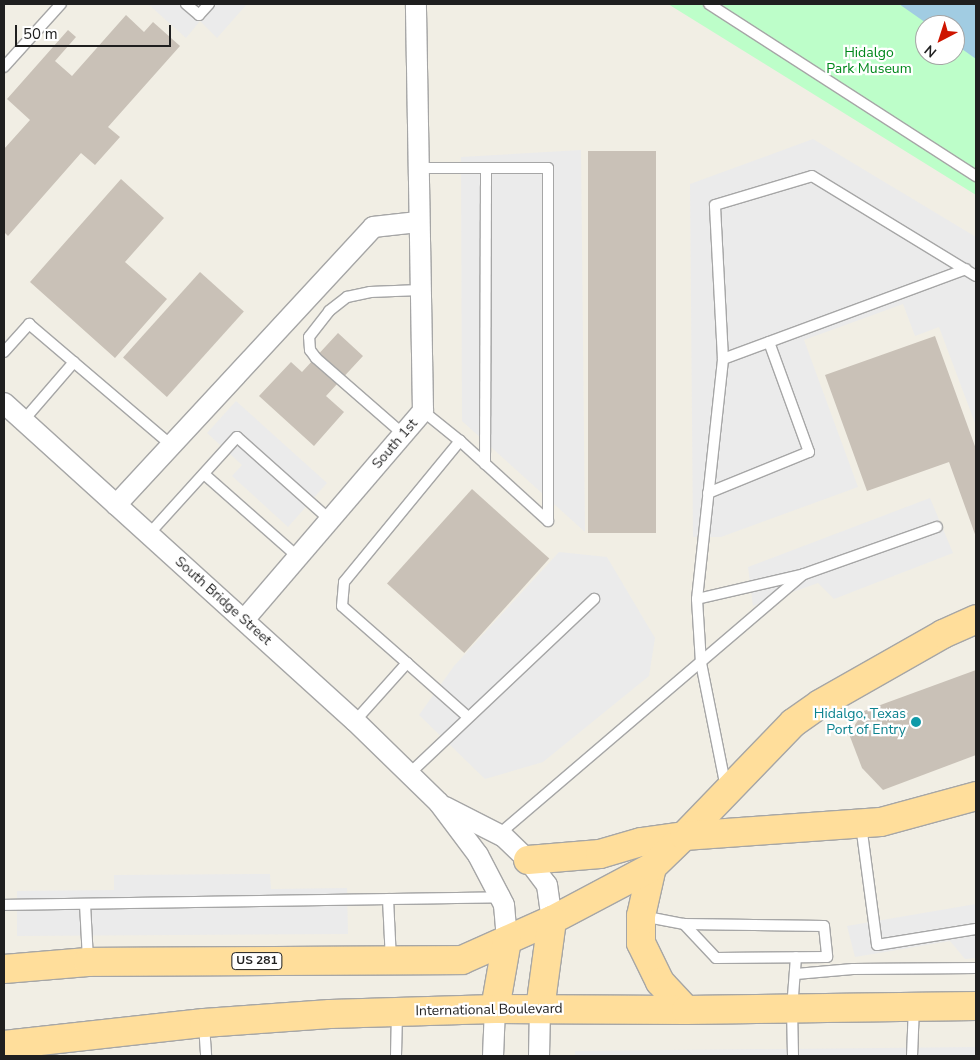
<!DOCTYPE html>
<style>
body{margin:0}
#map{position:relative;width:980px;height:1060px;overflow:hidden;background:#f1eee4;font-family:"Nunito Sans",sans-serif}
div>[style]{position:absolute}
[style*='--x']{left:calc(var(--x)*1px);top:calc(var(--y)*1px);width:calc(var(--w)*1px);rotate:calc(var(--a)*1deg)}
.park>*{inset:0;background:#bdfec9}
.parking>*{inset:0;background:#ebebeb}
.water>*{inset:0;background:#a1cce2}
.building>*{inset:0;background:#c9c1b7;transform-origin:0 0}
.roads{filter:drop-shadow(1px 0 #a6a6a6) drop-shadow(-1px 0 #a6a6a6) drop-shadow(0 1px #a6a6a6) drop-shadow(0 -1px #a6a6a6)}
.lane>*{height:10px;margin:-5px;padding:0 5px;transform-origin:5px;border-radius:5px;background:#fff}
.street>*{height:20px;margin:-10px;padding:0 10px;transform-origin:10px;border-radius:10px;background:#fff}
.primary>*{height:28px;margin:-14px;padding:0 14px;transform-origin:14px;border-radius:14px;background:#ffde9b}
.dots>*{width:14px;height:14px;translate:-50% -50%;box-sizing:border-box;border:2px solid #fff;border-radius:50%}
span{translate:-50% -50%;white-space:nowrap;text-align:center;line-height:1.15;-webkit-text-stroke:4.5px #fff;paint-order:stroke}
.shield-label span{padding:1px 4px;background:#fff;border:1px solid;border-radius:4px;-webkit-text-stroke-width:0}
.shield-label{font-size:12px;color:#1f1f1f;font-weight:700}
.park-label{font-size:14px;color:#01881b}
.street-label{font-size:14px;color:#1f1f1f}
.culture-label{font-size:14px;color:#0d838f}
.right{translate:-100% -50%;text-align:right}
.frame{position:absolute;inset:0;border:5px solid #1f1f1f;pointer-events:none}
.north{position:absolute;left:915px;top:15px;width:50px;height:50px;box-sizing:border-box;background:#fff;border:1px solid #a5a5a5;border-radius:50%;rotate:220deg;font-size:14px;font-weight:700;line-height:20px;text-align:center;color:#1f1f1f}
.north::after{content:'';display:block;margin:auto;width:18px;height:22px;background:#ce1500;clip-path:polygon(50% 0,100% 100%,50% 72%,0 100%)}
.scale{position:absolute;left:15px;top:25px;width:156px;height:22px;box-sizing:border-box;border:2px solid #1f1f1f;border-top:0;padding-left:6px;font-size:15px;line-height:18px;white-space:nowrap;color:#1f1f1f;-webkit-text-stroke:4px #fff;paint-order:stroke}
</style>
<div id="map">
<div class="park">
<div style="clip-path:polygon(evenodd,668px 4px,976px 4px,976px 195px,668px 4px,925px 25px,955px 25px,955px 55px,925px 55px,925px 25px)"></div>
</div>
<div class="parking">
<div style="clip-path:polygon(148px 4px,247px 4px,217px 38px,200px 21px,186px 38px)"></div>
<div style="clip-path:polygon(813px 139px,976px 237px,976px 426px,939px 327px,915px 336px,903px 304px,804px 340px,858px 487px,721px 537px,693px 537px,690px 184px)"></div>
<div style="clip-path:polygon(581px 150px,585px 532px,462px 421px,461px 157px)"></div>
<div style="clip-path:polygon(236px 401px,327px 483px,288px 527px,232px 476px,242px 465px,207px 433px)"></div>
<div style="clip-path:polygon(930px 498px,953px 553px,834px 599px,818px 583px,753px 606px,748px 567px)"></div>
<div style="clip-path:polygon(559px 552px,607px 557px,655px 638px,649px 676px,543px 762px,485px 779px,419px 715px,454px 666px)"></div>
<div style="clip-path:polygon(270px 874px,271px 889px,347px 888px,348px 934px,17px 936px,17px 891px,114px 890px,114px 875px)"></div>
<div style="clip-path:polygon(976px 904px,976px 958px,965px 959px,950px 941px,855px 957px,847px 926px)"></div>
<div style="clip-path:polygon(976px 1047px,976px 1056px,575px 1056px,575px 1051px)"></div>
</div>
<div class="water">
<div style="clip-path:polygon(899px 4px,976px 4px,976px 59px,955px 44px,955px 25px,929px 25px)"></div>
</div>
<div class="building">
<div style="clip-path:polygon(126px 15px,144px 32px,153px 22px,180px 46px,108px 127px,120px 137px,95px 165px,81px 153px,8px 236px,4px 232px,4px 149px,30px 120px,7px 99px,68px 30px,76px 37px,55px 61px,72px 76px)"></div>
<div style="left:588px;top:151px;width:68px;height:382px"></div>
<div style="clip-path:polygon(121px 179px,164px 218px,125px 262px,167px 299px,115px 358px,30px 282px)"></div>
<div style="left:200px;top:272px;width:59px;height:115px;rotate:42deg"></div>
<div style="clip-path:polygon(338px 333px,363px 356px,326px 396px,344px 412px,314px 446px,259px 396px,291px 362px,302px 372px)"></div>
<div style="clip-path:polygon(935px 336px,976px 449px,976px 537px,949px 462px,867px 491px,825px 375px)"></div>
<div style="left:472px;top:489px;width:104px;height:127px;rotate:42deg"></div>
<div style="clip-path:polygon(976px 670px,976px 755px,883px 790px,862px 768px,849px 734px,864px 711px)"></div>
</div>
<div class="roads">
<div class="lane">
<div style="--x:186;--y:4;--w:17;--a:40"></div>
<div style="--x:199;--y:15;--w:15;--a:-48"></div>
<div style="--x:709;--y:4;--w:318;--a:32.8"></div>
<div style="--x:4;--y:67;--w:85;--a:-47.9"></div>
<div style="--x:418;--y:168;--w:130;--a:0"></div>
<div style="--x:548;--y:168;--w:353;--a:90"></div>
<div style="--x:548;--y:521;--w:119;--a:-137.7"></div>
<div style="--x:4;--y:352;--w:38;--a:-48"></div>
<div style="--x:29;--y:324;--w:187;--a:40.4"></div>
<div style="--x:723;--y:359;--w:259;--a:-20.3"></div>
<div style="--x:23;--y:421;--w:78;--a:-49.2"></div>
<div style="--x:403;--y:434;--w:116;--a:-138.9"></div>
<div style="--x:316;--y:358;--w:10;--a:-127"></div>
<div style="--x:310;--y:350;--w:13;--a:-94"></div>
<div style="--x:309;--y:337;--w:33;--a:-52"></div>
<div style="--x:329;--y:311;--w:23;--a:-38"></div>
<div style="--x:347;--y:297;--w:24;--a:-12"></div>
<div style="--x:370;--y:292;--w:50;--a:-2.3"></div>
<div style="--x:485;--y:464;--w:296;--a:-89.8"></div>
<div style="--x:204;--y:474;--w:125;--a:41.4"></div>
<div style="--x:708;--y:493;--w:109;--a:-22.1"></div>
<div style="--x:809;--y:452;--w:117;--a:-110"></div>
<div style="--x:149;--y:534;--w:131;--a:-47.8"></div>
<div style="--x:237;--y:437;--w:125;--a:41.7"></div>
<div style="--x:697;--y:599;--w:241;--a:-83.8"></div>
<div style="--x:723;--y:359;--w:154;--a:-93"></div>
<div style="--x:715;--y:205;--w:101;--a:-16.6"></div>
<div style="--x:812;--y:176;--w:192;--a:31.4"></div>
<div style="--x:407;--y:663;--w:81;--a:41.5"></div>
<div style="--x:355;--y:721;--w:78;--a:-48.1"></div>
<div style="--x:407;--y:663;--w:86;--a:-138.8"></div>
<div style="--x:342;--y:606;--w:24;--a:-85"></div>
<div style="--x:344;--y:582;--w:183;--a:-50.6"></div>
<div style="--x:460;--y:441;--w:48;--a:-141"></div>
<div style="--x:409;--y:774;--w:255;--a:-43.4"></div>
<div style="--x:726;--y:788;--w:127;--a:-101.3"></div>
<div style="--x:701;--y:663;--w:64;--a:-93.6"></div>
<div style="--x:697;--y:599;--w:107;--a:-13"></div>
<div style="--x:861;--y:825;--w:121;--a:82.4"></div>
<div style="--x:877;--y:945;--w:100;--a:-9.2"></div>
<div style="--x:498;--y:835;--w:402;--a:-40.5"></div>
<div style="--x:804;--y:574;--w:141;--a:-19.5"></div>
<div style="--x:388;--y:899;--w:61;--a:87.2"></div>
<div style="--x:85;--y:904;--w:56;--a:86.9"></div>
<div style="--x:4;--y:905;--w:496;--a:-0.9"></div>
<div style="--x:642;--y:916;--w:43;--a:10.8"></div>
<div style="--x:684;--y:924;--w:140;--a:0.8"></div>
<div style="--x:824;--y:926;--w:31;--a:84"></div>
<div style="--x:827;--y:957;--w:111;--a:179.5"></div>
<div style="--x:716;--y:958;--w:47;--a:-133.3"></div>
<div style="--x:796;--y:974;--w:57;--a:-5"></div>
<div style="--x:853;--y:969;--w:123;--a:-0.5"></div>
<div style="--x:204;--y:1025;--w:31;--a:86"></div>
<div style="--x:396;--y:1056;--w:43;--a:-88.7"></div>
<div style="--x:793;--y:1056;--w:47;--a:-91.2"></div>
<div style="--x:792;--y:1009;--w:52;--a:-85.6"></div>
<div style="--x:912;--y:1056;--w:49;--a:-87.7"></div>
</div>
<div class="street">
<div style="--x:4;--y:403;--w:474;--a:42.2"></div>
<div style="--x:355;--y:721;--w:117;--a:44.3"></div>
<div style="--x:439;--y:803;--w:65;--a:53.1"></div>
<div style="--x:478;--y:855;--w:47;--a:62.4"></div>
<div style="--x:500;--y:897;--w:9;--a:63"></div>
<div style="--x:504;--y:905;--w:35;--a:85"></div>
<div style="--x:116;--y:505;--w:379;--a:-47.2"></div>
<div style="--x:373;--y:227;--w:45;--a:-6.3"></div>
<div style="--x:244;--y:620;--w:275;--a:-49.4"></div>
<div style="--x:423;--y:411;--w:407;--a:-91"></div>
<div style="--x:445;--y:807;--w:66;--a:27"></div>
<div style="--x:504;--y:837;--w:33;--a:44"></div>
<div style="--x:528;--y:860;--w:31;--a:53"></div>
<div style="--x:547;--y:885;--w:35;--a:82"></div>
<div style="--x:493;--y:1056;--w:47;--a:-87.6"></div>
<div style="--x:539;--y:1056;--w:47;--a:-88.8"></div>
</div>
<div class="primary">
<div style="--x:528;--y:860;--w:72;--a:-4.8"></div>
<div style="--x:600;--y:854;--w:43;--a:-16.3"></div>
<div style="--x:641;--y:842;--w:43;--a:-7.9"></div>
<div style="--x:684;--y:836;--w:157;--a:-46"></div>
<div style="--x:793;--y:723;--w:33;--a:-35"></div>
<div style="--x:820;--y:704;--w:142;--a:-29.6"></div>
<div style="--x:943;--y:634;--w:36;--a:-24"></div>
<div style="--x:652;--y:867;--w:50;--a:102.7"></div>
<div style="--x:641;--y:916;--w:27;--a:90"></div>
<div style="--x:641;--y:943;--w:43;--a:64"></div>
<div style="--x:660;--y:982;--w:38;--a:47"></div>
<div style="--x:4;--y:969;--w:84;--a:-4.8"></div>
<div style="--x:88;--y:962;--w:374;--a:-0.3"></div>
<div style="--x:462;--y:960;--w:98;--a:-24"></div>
<div style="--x:552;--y:920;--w:113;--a:-27.9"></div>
<div style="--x:652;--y:867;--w:45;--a:-44.1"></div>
<div style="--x:684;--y:836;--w:197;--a:-4.1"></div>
<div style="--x:881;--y:822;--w:98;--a:-15.3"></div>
<div style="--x:495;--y:1009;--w:70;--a:-80.1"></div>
<div style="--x:540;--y:1009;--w:90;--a:-82.3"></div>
<div style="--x:4;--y:1045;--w:201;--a:-6.3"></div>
<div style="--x:204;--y:1023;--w:126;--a:-4.1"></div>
<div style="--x:330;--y:1014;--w:165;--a:-1.7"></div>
<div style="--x:495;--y:1009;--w:191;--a:0.3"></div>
<div style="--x:686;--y:1010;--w:290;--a:-0.8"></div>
</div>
</div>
<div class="dots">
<div style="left:916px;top:722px;background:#0f9aa8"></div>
</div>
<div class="shield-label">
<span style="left:257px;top:961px">US 281</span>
</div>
<div class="park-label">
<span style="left:869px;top:61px">Hidalgo<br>Park Museum</span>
</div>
<div class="street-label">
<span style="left:395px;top:444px;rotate:-49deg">South 1st</span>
<span style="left:223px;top:601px;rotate:42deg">South Bridge Street</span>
<span style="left:489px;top:1010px;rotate:-1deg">International Boulevard</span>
</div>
<div class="culture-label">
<span class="right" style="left:906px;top:722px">Hidalgo, Texas<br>Port of Entry</span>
</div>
<div class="frame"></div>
<div class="north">N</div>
<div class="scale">50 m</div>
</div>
